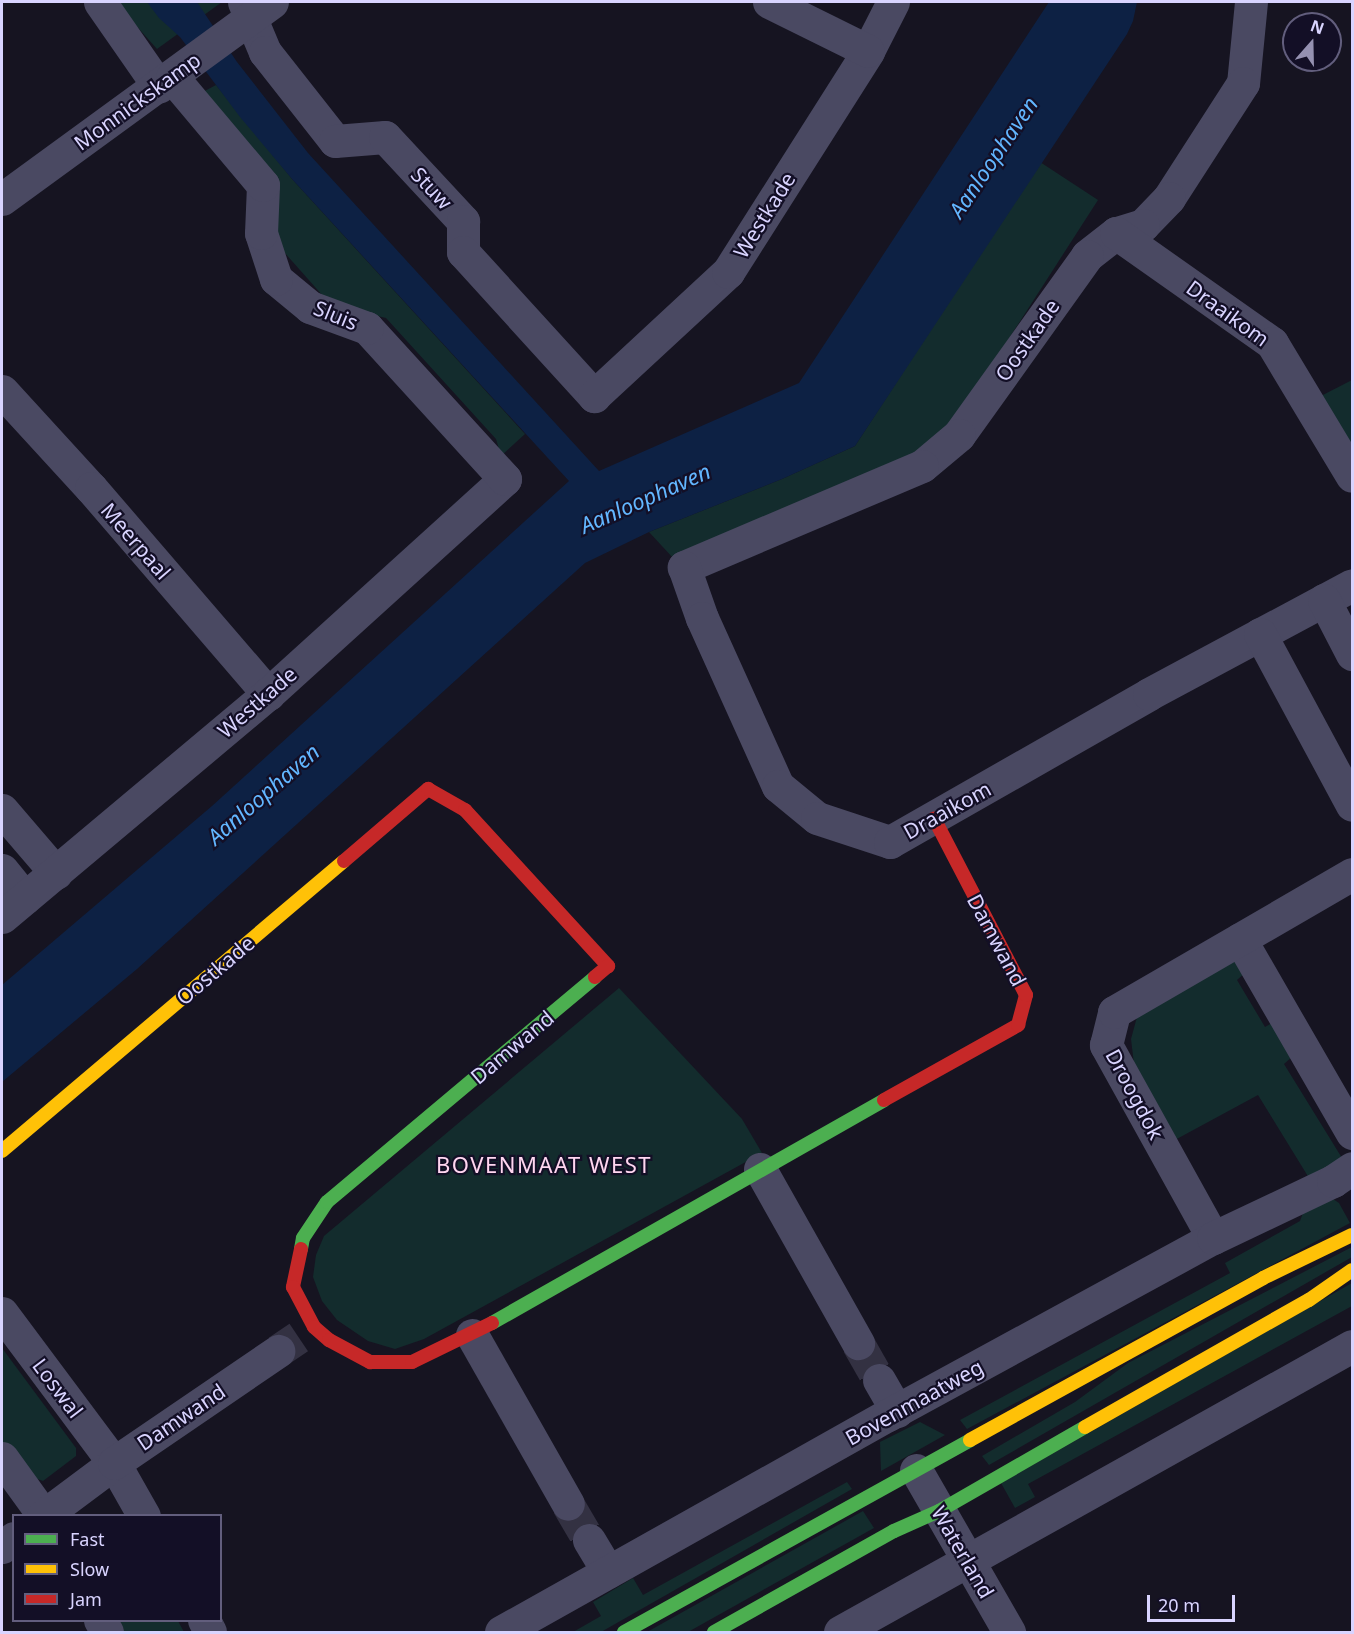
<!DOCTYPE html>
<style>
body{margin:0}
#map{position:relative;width:1354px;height:1634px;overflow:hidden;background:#161421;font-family:"Noto Sans",sans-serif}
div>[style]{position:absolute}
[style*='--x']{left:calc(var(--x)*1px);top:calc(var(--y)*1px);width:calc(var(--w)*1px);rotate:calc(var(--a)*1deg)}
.green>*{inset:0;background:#132c2d}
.water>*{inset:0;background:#0d2144}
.street-tunnel>*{height:33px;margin-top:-16.5px;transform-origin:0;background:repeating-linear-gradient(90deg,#333142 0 33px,transparent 0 49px)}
.street>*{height:33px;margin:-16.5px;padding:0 16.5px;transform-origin:16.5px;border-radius:16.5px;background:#4a4962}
.fast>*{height:14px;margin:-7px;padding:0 7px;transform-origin:7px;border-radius:7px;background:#4caf50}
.slow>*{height:14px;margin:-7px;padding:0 7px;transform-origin:7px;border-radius:7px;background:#ffc107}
.jam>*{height:14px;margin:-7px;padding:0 7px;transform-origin:7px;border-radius:7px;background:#c62828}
span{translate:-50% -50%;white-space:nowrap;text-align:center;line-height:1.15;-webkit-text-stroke:4.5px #130f26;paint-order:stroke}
.street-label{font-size:21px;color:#d9d4ff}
.water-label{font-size:22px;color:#62b6ff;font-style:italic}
.neighbourhood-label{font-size:22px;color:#ffd6f0;letter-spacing:1.5px}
.frame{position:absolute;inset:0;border:3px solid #d9d4ff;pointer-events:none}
.legend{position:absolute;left:12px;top:1514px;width:210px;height:108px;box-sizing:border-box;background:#130f26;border:2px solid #625e7d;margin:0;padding:8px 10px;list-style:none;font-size:18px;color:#d9d4ff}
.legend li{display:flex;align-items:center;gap:12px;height:30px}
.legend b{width:30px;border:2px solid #625e7d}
.north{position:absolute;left:1282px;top:12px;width:60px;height:60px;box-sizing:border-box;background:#130f26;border:2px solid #625e7d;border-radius:50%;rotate:20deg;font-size:16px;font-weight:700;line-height:24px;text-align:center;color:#d9d4ff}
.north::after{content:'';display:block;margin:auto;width:21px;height:27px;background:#9591b1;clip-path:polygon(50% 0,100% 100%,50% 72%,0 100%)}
.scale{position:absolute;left:1147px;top:1595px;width:88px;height:27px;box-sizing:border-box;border:3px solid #d9d4ff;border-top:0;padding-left:8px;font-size:18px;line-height:21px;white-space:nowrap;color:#d9d4ff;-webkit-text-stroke:4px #130f26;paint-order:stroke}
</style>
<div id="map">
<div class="green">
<div style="clip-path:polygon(115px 2px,222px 2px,157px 49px)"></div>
<div style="clip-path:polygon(216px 85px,292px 179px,525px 434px,501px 456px,496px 439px,386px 318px,331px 305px,268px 234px,201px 93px)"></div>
<div style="clip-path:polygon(1040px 162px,1098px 200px,941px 444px,674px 559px,649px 532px,782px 479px,855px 446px)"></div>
<div style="clip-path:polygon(1352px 380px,1352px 456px,1319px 397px)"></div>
<div style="clip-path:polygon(1235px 961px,1246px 972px,1237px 980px,1265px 1027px,1274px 1022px,1293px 1056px,1284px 1064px,1342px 1158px,1309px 1178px,1258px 1095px,1173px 1141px,1135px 1072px,1131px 1039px,1140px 1006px)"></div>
<div style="clip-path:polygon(619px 988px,742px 1119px,762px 1153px,424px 1339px,395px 1349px,368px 1341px,337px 1320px,322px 1301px,313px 1277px,316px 1255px,324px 1236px)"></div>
<div style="clip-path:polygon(1333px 1199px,1339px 1203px,1350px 1223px,967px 1429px,960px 1420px,1230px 1273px,1225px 1263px,1300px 1221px,1304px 1210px)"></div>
<div style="clip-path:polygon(1352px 1247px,1352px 1257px,989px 1465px,982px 1456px,1075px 1402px,1128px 1363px)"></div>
<div style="clip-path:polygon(1352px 1283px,1352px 1306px,1028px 1484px,1035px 1497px,1015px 1508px,1001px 1483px)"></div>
<div style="clip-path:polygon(2px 1348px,76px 1448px,76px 1456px,43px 1481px,26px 1475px,2px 1442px)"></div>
<div style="clip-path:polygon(920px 1422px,945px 1435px,881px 1471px,880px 1442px)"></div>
<div style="clip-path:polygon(847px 1482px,852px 1489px,601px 1632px,573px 1632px,601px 1616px,593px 1602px,633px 1578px,643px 1595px)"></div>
<div style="clip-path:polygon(863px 1511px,874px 1528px,688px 1632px,647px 1632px)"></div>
<div style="clip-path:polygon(114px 1621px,178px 1621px,184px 1632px,121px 1632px)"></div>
</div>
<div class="water">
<div style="clip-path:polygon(147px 2px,197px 2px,237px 62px,308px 153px,599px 471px,799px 383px,1049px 2px,1137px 2px,1133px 21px,1127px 34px,855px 446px,782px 479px,649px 532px,585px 563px,137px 969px,2px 1082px,2px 985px,212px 806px,569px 481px,292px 179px,240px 117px,180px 37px,159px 18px)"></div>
</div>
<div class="street-tunnel">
<div style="--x:858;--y:1343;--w:43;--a:60.4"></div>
<div style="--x:278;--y:1351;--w:25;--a:-34"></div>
<div style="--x:568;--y:1504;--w:42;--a:59.7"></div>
</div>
<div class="street">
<div style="--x:100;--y:2;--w:103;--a:55.2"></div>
<div style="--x:244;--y:2;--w:54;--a:67.2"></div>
<div style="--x:265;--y:52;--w:113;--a:51.8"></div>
<div style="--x:335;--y:141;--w:50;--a:-4.6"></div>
<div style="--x:385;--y:137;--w:115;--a:47.1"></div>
<div style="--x:463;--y:221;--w:31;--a:90"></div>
<div style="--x:463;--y:252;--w:195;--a:47.7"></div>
<div style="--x:594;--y:396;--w:183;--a:-42.8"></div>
<div style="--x:728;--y:272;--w:262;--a:-57.6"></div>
<div style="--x:868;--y:51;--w:55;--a:-63"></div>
<div style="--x:769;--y:2;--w:110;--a:26.3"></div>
<div style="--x:1251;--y:2;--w:81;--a:95.6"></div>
<div style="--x:1243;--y:83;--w:137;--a:122.8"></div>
<div style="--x:1169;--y:198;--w:37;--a:134"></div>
<div style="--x:1143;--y:225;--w:28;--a:163"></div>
<div style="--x:1116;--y:233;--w:37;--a:142"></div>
<div style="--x:1087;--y:256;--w:220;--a:125.6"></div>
<div style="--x:959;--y:435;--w:48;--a:140"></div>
<div style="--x:922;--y:466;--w:259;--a:157"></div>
<div style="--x:684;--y:567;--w:54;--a:70.6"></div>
<div style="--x:702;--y:618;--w:184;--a:65.7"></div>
<div style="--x:778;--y:786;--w:50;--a:39.4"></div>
<div style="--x:817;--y:818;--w:77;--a:18.2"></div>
<div style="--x:890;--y:842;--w:298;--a:-29.7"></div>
<div style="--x:1149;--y:694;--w:230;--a:-28.2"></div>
<div style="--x:2;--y:199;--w:334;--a:-36.1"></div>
<div style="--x:1116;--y:233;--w:191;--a:35.2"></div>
<div style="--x:1272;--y:343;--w:155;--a:59"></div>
<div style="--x:2;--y:391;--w:132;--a:47.5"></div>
<div style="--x:91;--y:488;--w:272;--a:49.3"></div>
<div style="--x:1324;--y:600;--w:61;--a:62.6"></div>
<div style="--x:1260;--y:634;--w:194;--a:61.7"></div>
<div style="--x:2;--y:810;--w:83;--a:49.4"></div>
<div style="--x:2;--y:870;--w:36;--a:51"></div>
<div style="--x:2;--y:917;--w:347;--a:-40"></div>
<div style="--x:268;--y:694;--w:320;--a:-42.2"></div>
<div style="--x:505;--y:479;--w:205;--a:-132.4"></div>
<div style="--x:367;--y:328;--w:61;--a:-159.8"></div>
<div style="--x:310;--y:307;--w:44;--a:-140.5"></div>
<div style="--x:276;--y:279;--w:48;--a:-108.1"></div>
<div style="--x:261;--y:233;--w:48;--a:-87.6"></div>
<div style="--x:263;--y:185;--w:141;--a:-130.1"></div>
<div style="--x:1240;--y:939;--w:224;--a:60"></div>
<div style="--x:760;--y:1169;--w:200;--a:60.6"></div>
<div style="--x:1213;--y:1238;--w:221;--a:-119"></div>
<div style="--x:1106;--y:1045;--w:34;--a:-76"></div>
<div style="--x:1114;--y:1012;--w:275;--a:-30.1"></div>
<div style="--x:2;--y:1313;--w:187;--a:53.3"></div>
<div style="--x:114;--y:1463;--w:61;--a:60.5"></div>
<div style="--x:472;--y:1335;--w:194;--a:60.4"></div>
<div style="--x:879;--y:1380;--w:36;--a:60"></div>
<div style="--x:2;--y:1458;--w:72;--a:54.1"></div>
<div style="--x:916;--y:1470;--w:187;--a:60.1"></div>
<div style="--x:43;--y:1516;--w:89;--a:-36.7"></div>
<div style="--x:114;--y:1463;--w:199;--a:-34.3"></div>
<div style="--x:589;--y:1540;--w:37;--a:59"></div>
<div style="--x:2;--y:1547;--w:15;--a:-37"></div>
<div style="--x:100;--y:1620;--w:14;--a:60"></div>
<div style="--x:204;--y:1620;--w:13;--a:63"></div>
<div style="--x:501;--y:1632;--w:444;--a:-29.3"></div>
<div style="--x:888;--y:1415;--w:370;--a:-28.6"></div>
<div style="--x:1213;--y:1238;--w:133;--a:-25.4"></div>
<div style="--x:1333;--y:1181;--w:23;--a:-34"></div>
<div style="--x:840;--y:1632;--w:586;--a:-29.19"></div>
</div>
<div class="fast">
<div style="--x:301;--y:1249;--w:11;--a:-80"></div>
<div style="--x:303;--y:1238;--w:43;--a:-56.3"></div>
<div style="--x:327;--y:1202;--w:350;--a:-40"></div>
<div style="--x:492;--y:1323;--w:451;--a:-29.6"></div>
<div style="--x:624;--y:1632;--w:396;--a:-29"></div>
<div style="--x:714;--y:1632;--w:206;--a:-29.3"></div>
<div style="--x:894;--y:1531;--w:49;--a:-24"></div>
<div style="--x:939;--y:1511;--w:168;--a:-29.9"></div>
</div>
<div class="slow">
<div style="--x:2;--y:1151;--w:448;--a:-40.3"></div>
<div style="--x:1085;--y:1427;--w:257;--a:-29.6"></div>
<div style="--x:1309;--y:1300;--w:52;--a:-34.9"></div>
<div style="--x:970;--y:1440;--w:335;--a:-28.9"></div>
<div style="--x:1263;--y:1278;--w:99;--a:-25.8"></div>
</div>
<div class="jam">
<div style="--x:344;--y:861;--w:111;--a:-40.6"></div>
<div style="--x:428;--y:789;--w:43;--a:29.6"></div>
<div style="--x:465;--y:810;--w:212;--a:47.5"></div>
<div style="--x:608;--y:966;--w:17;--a:140"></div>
<div style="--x:884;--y:1100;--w:154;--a:-29.2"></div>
<div style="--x:1018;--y:1025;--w:31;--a:-75"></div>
<div style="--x:1026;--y:995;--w:199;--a:-117.5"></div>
<div style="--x:301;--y:1249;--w:39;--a:102"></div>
<div style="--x:293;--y:1287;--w:45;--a:62.3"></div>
<div style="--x:314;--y:1327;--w:20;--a:41"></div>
<div style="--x:329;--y:1340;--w:47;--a:28.2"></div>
<div style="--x:370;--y:1362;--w:42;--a:0"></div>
<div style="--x:412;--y:1362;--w:89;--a:-26"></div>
</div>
<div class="street-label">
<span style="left:137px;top:101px;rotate:-36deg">Monnickskamp</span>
<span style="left:432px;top:188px;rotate:47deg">Stuw</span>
<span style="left:764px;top:215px;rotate:-58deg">Westkade</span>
<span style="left:1228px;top:313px;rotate:36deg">Draaikom</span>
<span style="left:336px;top:315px;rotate:22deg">Sluis</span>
<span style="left:1027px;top:340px;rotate:-55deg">Oostkade</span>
<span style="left:136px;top:541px;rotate:49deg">Meerpaal</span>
<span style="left:257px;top:702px;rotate:-41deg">Westkade</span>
<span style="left:947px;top:810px;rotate:-29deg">Draaikom</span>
<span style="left:997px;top:940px;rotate:62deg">Damwand</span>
<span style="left:215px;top:970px;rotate:-40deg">Oostkade</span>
<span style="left:512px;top:1047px;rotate:-40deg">Damwand</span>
<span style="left:1135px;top:1094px;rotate:62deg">Droogdok</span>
<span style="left:58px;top:1388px;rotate:53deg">Loswal</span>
<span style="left:914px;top:1402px;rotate:-29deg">Bovenmaatweg</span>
<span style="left:181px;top:1417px;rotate:-34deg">Damwand</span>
<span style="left:963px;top:1552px;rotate:60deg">Waterland</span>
</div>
<div class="water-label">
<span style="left:993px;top:157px;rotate:-56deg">Aanloophaven</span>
<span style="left:645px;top:498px;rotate:-24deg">Aanloophaven</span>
<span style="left:263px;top:794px;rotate:-41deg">Aanloophaven</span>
</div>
<div class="neighbourhood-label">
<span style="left:544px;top:1165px">BOVENMAAT WEST</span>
</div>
<div class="frame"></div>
<ul class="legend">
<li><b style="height:8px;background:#4caf50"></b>Fast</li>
<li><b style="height:8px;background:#ffc107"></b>Slow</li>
<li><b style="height:8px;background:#c62828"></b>Jam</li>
</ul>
<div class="north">N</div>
<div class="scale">20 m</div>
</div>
